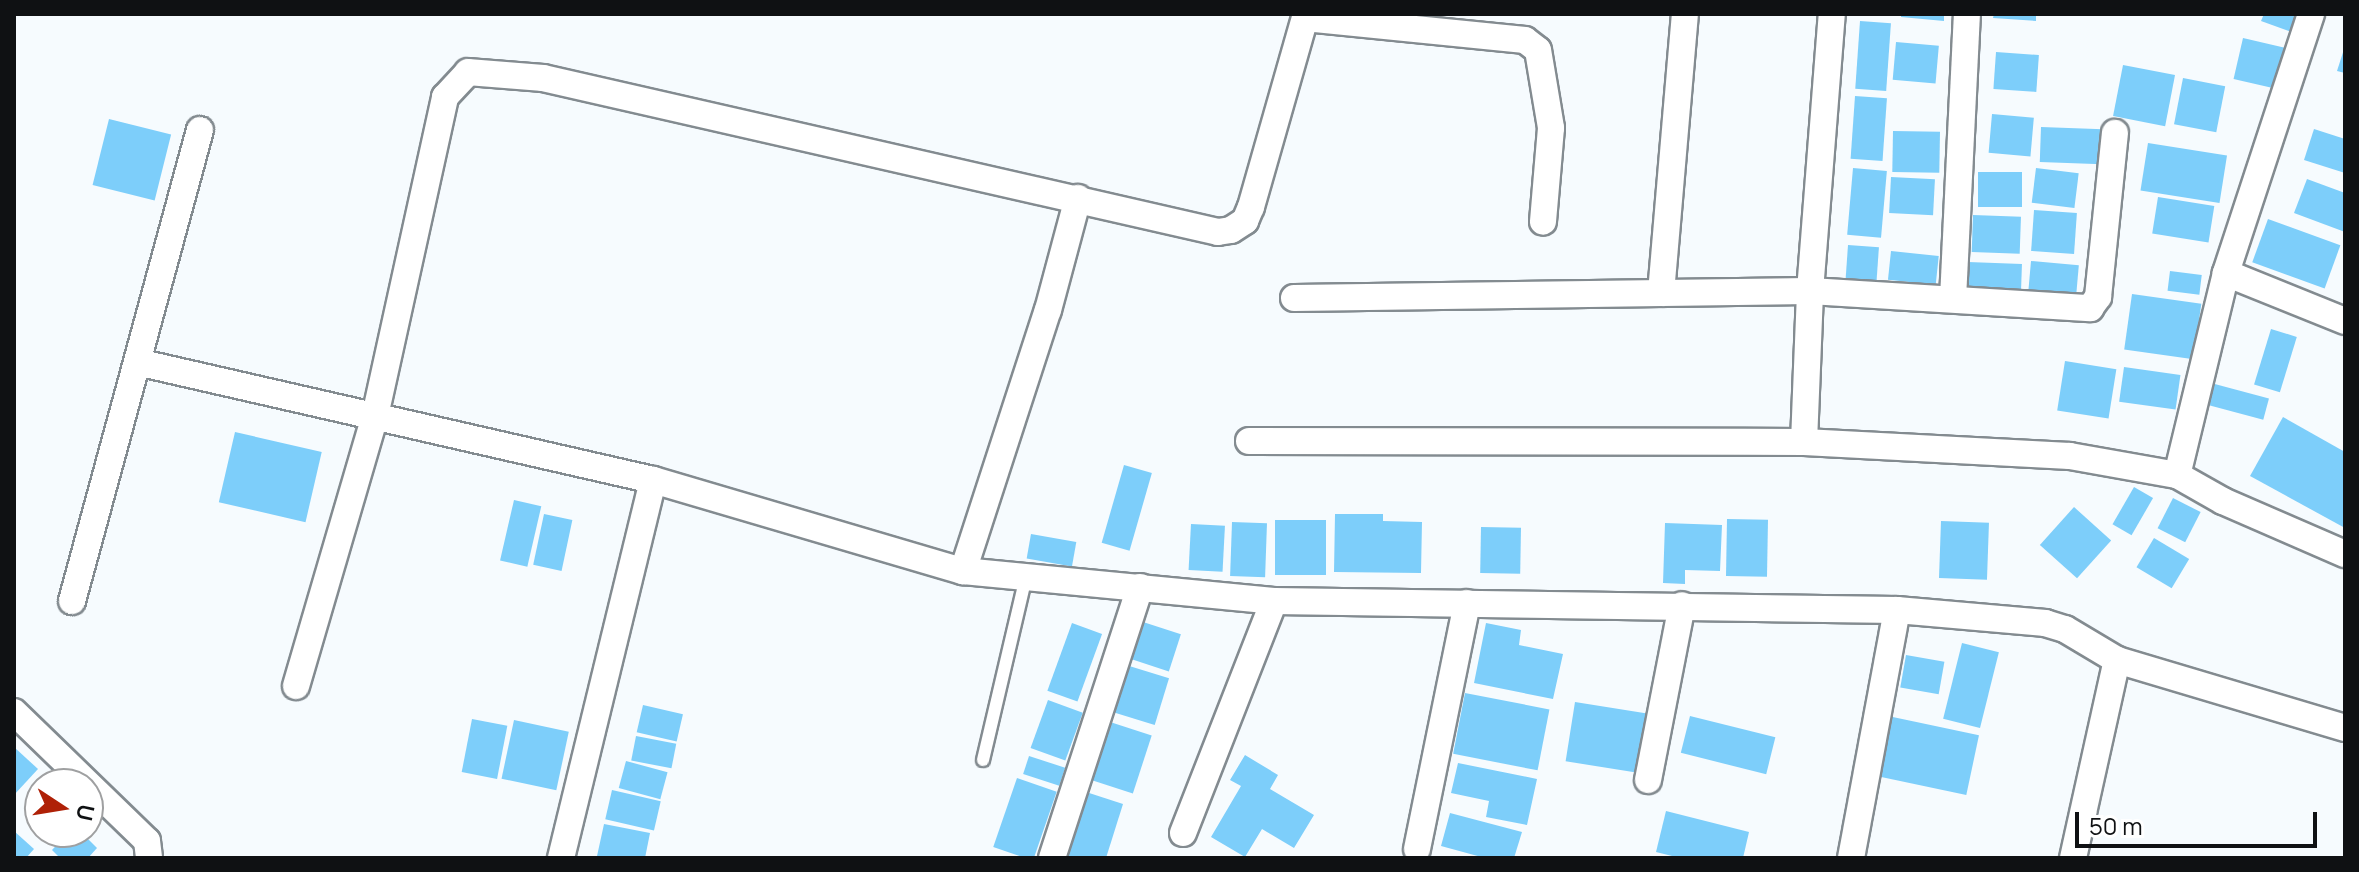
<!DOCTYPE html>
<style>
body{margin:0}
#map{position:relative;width:2359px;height:872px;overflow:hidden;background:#f6fbfe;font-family:Manrope,sans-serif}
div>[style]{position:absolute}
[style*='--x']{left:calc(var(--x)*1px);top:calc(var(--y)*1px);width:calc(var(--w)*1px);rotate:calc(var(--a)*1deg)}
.building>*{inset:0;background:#7dcefa;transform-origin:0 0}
.roads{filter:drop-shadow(2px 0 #838b90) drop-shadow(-2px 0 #838b90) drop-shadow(0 2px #838b90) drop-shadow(0 -2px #838b90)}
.service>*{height:12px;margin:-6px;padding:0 6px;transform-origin:6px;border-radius:6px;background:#fff}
.minor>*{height:26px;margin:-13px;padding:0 13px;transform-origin:13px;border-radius:13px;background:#fff}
span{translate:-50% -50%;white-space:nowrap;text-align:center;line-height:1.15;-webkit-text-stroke:6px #fff;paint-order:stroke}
.frame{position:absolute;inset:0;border:16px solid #0f1113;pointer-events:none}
.north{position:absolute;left:24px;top:768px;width:80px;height:80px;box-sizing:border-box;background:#fff;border:2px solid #9fa0a1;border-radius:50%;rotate:102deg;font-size:22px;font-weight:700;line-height:32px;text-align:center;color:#0f1113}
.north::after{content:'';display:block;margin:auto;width:28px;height:36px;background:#af2107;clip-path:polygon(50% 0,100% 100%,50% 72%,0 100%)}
.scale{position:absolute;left:2075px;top:812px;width:242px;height:36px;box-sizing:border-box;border:4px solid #0f1113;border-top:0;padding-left:10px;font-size:24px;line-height:28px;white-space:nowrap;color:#0f1113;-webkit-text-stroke:6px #fff;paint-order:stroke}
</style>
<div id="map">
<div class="building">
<div style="clip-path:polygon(1901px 14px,1944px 14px,1944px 21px,1901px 17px)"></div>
<div style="clip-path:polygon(1994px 14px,2036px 14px,2036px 21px,1993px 18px)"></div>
<div style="clip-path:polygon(2264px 14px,2301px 14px,2294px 33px,2261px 21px)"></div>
<div style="left:1860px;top:21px;width:31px;height:68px;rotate:4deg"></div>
<div style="left:2243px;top:38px;width:47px;height:42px;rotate:13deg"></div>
<div style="left:1896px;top:42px;width:43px;height:38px;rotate:5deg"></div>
<div style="clip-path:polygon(2345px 46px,2345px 73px,2337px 71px)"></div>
<div style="left:1996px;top:52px;width:43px;height:37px;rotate:4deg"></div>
<div style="left:2123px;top:65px;width:53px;height:52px;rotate:11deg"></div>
<div style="left:2183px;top:78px;width:43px;height:47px;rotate:11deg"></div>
<div style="left:1855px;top:96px;width:32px;height:63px;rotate:4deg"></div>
<div style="left:1992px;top:114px;width:42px;height:39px;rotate:5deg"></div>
<div style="left:109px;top:119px;width:64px;height:68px;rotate:14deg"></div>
<div style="left:2041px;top:127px;width:62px;height:35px;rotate:2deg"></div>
<div style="clip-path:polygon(2314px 129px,2345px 139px,2345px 173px,2304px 160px)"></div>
<div style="left:1893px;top:131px;width:47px;height:41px;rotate:1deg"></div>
<div style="left:2148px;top:143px;width:80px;height:48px;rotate:9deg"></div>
<div style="left:1853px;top:168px;width:34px;height:67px;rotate:5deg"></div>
<div style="left:2036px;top:168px;width:43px;height:35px;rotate:7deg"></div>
<div style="left:1978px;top:172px;width:44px;height:35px"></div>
<div style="left:1891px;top:177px;width:44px;height:36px;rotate:3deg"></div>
<div style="clip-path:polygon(2307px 179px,2345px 193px,2345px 232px,2294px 213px)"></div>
<div style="left:2158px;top:197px;width:57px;height:37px;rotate:9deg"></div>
<div style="left:2034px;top:210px;width:43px;height:41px;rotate:4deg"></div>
<div style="left:1973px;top:215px;width:48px;height:37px;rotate:2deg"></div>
<div style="left:2268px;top:219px;width:77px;height:46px;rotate:20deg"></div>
<div style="left:1848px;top:245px;width:31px;height:34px;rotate:4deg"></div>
<div style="left:1891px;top:251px;width:48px;height:29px;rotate:6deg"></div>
<div style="left:2031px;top:261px;width:48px;height:33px;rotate:5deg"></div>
<div style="left:1968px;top:262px;width:54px;height:28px;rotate:2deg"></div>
<div style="left:2170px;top:271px;width:32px;height:20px;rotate:7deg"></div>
<div style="left:2132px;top:294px;width:70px;height:56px;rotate:8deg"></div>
<div style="left:2271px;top:329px;width:27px;height:58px;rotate:17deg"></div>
<div style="left:2065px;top:361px;width:52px;height:50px;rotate:9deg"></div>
<div style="left:2124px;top:367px;width:57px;height:35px;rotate:8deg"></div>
<div style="left:2211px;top:383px;width:60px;height:22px;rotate:15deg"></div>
<div style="clip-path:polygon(2283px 417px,2345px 452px,2345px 528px,2250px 476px)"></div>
<div style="left:235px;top:432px;width:89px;height:72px;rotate:13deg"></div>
<div style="left:1124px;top:465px;width:29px;height:81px;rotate:16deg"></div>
<div style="left:2134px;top:487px;width:22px;height:43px;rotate:30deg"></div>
<div style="left:2173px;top:498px;width:31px;height:34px;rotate:27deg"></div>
<div style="left:514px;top:500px;width:28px;height:62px;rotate:13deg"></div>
<div style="left:2074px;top:507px;width:50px;height:51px;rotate:42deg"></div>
<div style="left:544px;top:514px;width:29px;height:52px;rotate:12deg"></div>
<div style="clip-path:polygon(1335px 514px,1383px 514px,1383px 521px,1422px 522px,1421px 573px,1334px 572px)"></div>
<div style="left:1727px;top:519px;width:41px;height:57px;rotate:1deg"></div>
<div style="left:1275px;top:520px;width:51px;height:55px"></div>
<div style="left:1941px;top:521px;width:48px;height:57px;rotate:2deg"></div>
<div style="left:1232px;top:522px;width:35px;height:54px;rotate:2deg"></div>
<div style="clip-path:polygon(1665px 523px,1722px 525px,1720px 571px,1685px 570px,1685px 584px,1663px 583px)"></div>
<div style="left:1191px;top:524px;width:34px;height:46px;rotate:3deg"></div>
<div style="left:1481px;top:527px;width:40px;height:46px;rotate:1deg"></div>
<div style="left:1031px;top:534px;width:46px;height:25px;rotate:10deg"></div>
<div style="left:2154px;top:538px;width:41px;height:34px;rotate:31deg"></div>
<div style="left:1140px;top:621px;width:43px;height:39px;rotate:18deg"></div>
<div style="left:1072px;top:623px;width:32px;height:72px;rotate:20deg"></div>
<div style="clip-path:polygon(1486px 623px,1521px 630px,1519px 645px,1563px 654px,1553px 699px,1474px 683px)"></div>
<div style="left:1962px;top:643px;width:38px;height:78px;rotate:14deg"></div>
<div style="left:1906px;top:655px;width:39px;height:33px;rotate:10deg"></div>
<div style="left:1126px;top:665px;width:45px;height:49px;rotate:17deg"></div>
<div style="left:1465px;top:693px;width:86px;height:62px;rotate:11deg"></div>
<div style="left:1048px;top:700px;width:37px;height:51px;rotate:20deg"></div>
<div style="left:1575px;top:702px;width:73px;height:60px;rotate:9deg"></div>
<div style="left:643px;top:705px;width:41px;height:28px;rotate:13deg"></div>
<div style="left:1690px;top:716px;width:88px;height:38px;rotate:14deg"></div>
<div style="left:1888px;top:716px;width:93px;height:61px;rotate:12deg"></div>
<div style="left:472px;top:719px;width:36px;height:54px;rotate:11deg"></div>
<div style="left:514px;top:720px;width:56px;height:60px;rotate:12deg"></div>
<div style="left:1107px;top:721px;width:47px;height:61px;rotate:18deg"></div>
<div style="left:636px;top:736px;width:41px;height:25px;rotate:11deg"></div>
<div style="clip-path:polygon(14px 747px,38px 769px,14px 795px)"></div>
<div style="clip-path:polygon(1245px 755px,1278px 775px,1270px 789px,1314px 815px,1294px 848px,1262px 829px,1245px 857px,1211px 837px,1241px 786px,1230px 780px)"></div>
<div style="left:1029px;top:756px;width:38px;height:19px;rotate:18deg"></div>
<div style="left:626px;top:761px;width:43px;height:28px;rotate:15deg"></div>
<div style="clip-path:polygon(1458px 763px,1537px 779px,1527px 825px,1486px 817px,1489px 801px,1451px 793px)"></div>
<div style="left:1017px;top:778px;width:42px;height:73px;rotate:19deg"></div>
<div style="left:612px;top:790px;width:50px;height:30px;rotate:13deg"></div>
<div style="clip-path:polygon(1083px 791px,1123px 804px,1106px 858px,1062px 856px)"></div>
<div style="clip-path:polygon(1666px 811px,1749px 832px,1743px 858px,1680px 858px,1656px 852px)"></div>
<div style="clip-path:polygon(1450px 813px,1522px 832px,1514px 858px,1485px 858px,1441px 846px)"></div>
<div style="clip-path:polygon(604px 824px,650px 833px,645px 858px,597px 856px)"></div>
<div style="clip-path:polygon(14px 831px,34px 849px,26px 858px,14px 858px)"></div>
<div style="clip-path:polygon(69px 832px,81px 832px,97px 848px,88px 858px,60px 858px,52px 850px)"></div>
</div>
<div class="roads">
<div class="service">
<div style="--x:983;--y:760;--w:188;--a:-76.8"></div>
</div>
<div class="minor">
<div style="--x:2311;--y:14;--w:273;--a:108.2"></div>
<div style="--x:2226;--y:273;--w:208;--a:103.6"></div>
<div style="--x:2177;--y:475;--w:53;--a:29.5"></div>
<div style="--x:2223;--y:501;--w:133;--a:23.5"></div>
<div style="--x:1305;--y:18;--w:221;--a:5.7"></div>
<div style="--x:1525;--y:40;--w:16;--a:38"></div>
<div style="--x:1538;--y:50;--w:79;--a:80.5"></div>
<div style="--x:1551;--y:128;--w:94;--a:94.9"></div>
<div style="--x:2226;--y:273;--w:128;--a:22"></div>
<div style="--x:1661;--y:293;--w:280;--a:-85.1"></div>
<div style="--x:1294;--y:298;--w:516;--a:-0.78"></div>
<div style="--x:1810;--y:291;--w:281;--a:3.5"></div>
<div style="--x:2090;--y:308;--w:14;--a:-54"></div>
<div style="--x:2098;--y:297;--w:165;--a:-84.1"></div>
<div style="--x:1953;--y:299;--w:285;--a:-87.2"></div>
<div style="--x:137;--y:362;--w:529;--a:12.88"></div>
<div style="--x:653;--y:480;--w:323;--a:16.4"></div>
<div style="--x:963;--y:571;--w:312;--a:5.5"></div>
<div style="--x:1274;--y:601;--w:623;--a:0.83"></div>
<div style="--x:1897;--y:610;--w:149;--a:5"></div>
<div style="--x:2045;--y:623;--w:21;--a:17"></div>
<div style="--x:2065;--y:629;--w:61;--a:30.8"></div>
<div style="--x:2117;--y:660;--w:238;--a:16.6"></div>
<div style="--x:1249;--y:441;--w:555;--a:0.1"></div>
<div style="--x:1804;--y:442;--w:266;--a:3"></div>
<div style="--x:2070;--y:456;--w:109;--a:10.1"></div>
<div style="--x:1804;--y:442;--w:151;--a:-87.7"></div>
<div style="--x:1810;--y:291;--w:278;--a:-85.5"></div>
<div style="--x:963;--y:571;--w:274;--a:-72"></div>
<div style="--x:1048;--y:310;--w:116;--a:-75"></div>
<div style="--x:72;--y:601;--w:488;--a:-74.8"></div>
<div style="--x:296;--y:686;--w:281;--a:-73.7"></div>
<div style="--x:375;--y:416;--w:327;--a:-77.6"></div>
<div style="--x:445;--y:97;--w:34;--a:-47"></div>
<div style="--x:468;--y:72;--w:75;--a:4.6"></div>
<div style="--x:543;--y:78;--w:692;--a:12.85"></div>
<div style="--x:1218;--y:232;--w:13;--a:-9"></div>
<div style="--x:1231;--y:230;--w:17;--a:-33"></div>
<div style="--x:1245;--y:221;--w:15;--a:-67"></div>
<div style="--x:1251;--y:207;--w:201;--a:-74.1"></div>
<div style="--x:14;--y:712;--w:185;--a:44.1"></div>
<div style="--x:147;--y:841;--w:17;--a:83"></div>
<div style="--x:1648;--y:780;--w:178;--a:-79"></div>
<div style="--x:1183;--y:833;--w:249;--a:-68.6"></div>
<div style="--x:1417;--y:849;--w:251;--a:-78.5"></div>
<div style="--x:561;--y:858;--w:389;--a:-76.3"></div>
<div style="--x:1052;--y:858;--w:285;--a:-72"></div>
<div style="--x:1851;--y:858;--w:252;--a:-79.5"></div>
<div style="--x:2073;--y:858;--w:203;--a:-77.5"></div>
</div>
</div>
<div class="frame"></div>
<div class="north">U</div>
<div class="scale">50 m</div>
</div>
